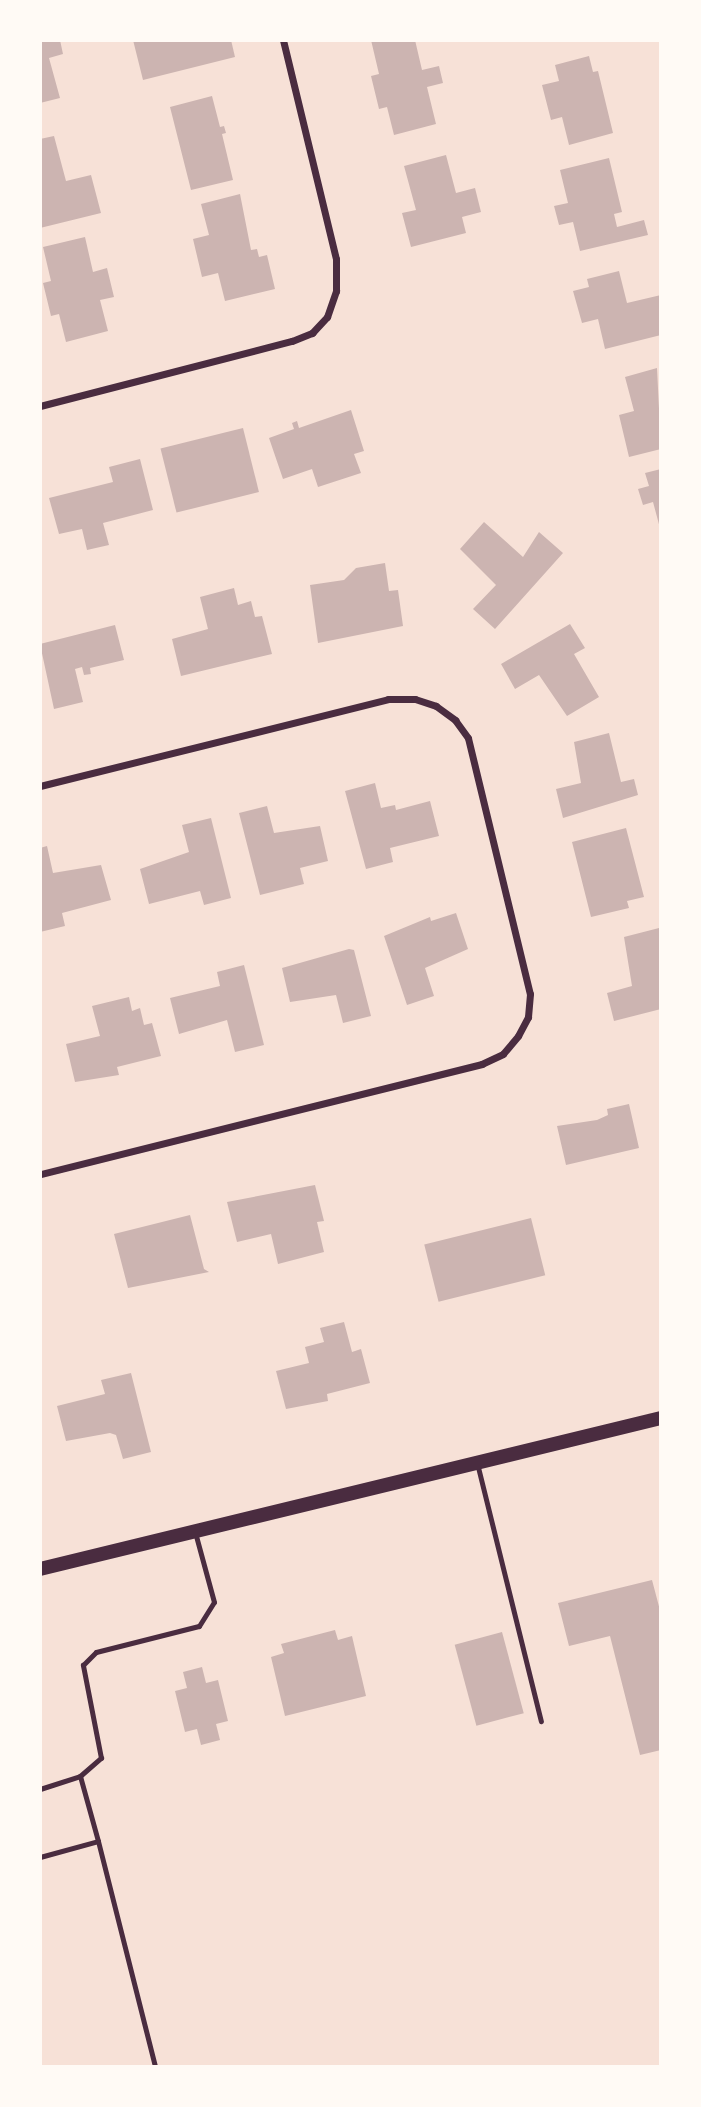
<!DOCTYPE html>
<style>
body{margin:0}
#map{position:relative;width:701px;height:2107px;overflow:hidden;background:#f7e1d7;font-family:Bitter,serif}
div>[style]{position:absolute}
[style*='--x']{left:calc(var(--x)*1px);top:calc(var(--y)*1px);width:calc(var(--w)*1px);rotate:calc(var(--a)*1deg)}
.building>*{inset:0;background:#ccb4b1;transform-origin:0 0}
.service>*{height:5px;margin:-2.5px;padding:0 2.5px;transform-origin:2.5px;border-radius:2.5px;background:#4a2c40}
.minor>*{height:7px;margin:-3.5px;padding:0 3.5px;transform-origin:3.5px;border-radius:3.5px;background:#4a2c40}
.secondary>*{height:14px;margin:-7px;padding:0 7px;transform-origin:7px;border-radius:7px;background:#4a2c40}
span{translate:-50% -50%;white-space:nowrap;text-align:center;line-height:1.15;-webkit-text-stroke:7px #fffaf5;paint-order:stroke}
.frame{position:absolute;inset:0;border:42px solid #fffaf5;pointer-events:none}
</style>
<div id="map">
<div class="building">
<div style="clip-path:polygon(40px 40px,60px 40px,63px 54px,49px 58px,60px 98px,40px 103px)"></div>
<div style="clip-path:polygon(133px 40px,231px 40px,235px 57px,143px 80px)"></div>
<div style="clip-path:polygon(371px 40px,415px 40px,422px 70px,439px 66px,443px 83px,427px 87px,436px 124px,394px 135px,387px 107px,379px 109px,371px 76px,379px 74px)"></div>
<div style="clip-path:polygon(589px 56px,593px 72px,598px 71px,613px 133px,569px 145px,562px 117px,551px 120px,542px 85px,559px 81px,555px 65px)"></div>
<div style="clip-path:polygon(212px 96px,220px 127px,224px 126px,226px 133px,222px 134px,233px 180px,191px 190px,170px 107px)"></div>
<div style="clip-path:polygon(54px 136px,66px 181px,91px 175px,101px 213px,40px 228px,40px 139px)"></div>
<div style="clip-path:polygon(446px 155px,456px 193px,475px 188px,481px 212px,462px 217px,466px 233px,411px 247px,402px 213px,416px 210px,404px 166px)"></div>
<div style="clip-path:polygon(609px 158px,622px 212px,614px 214px,617px 227px,644px 220px,648px 235px,580px 251px,573px 222px,559px 225px,554px 206px,568px 203px,560px 170px)"></div>
<div style="clip-path:polygon(240px 194px,251px 250px,257px 249px,259px 257px,267px 255px,275px 289px,225px 301px,218px 273px,202px 277px,193px 239px,209px 235px,201px 204px)"></div>
<div style="clip-path:polygon(85px 237px,93px 272px,107px 268px,114px 297px,100px 300px,108px 331px,66px 342px,59px 314px,51px 316px,43px 283px,51px 281px,43px 247px)"></div>
<div style="clip-path:polygon(619px 271px,627px 303px,661px 295px,661px 335px,605px 349px,598px 319px,582px 323px,573px 291px,589px 287px,587px 279px)"></div>
<div style="clip-path:polygon(657px 368px,661px 449px,629px 457px,619px 415px,634px 411px,625px 377px)"></div>
<div style="clip-path:polygon(351px 410px,364px 451px,354px 454px,361px 473px,318px 487px,312px 469px,283px 479px,269px 438px,294px 429px,292px 423px,297px 421px,299px 428px)"></div>
<div style="left:243px;top:428px;width:66px;height:85px;rotate:76deg"></div>
<div style="clip-path:polygon(140px 459px,153px 510px,103px 523px,109px 545px,87px 550px,82px 529px,59px 534px,49px 498px,113px 482px,109px 467px)"></div>
<div style="clip-path:polygon(661px 469px,661px 528px,660px 528px,653px 502px,643px 505px,638px 489px,649px 486px,645px 473px)"></div>
<div style="clip-path:polygon(484px 522px,523px 557px,539px 532px,563px 553px,495px 629px,473px 609px,496px 585px,460px 549px)"></div>
<div style="clip-path:polygon(385px 563px,389px 591px,398px 590px,403px 626px,318px 643px,310px 585px,344px 580px,356px 568px)"></div>
<div style="clip-path:polygon(234px 588px,238px 605px,251px 601px,255px 617px,262px 616px,272px 654px,181px 676px,172px 639px,208px 629px,200px 597px)"></div>
<div style="clip-path:polygon(570px 624px,585px 648px,574px 654px,599px 697px,567px 716px,539px 675px,515px 689px,501px 664px)"></div>
<div style="clip-path:polygon(115px 625px,124px 660px,90px 668px,91px 674px,84px 675px,82px 667px,75px 669px,83px 702px,54px 709px,40px 644px)"></div>
<div style="clip-path:polygon(609px 733px,621px 782px,634px 779px,638px 795px,563px 818px,556px 789px,581px 783px,574px 742px)"></div>
<div style="clip-path:polygon(375px 783px,381px 808px,395px 805px,396px 810px,430px 801px,439px 836px,390px 848px,393px 862px,366px 869px,345px 791px)"></div>
<div style="clip-path:polygon(267px 806px,274px 833px,320px 826px,328px 861px,300px 868px,304px 884px,260px 895px,239px 813px)"></div>
<div style="clip-path:polygon(211px 818px,231px 898px,204px 905px,200px 891px,149px 904px,140px 869px,189px 852px,182px 825px)"></div>
<div style="clip-path:polygon(626px 828px,644px 897px,627px 901px,629px 908px,591px 917px,572px 842px)"></div>
<div style="clip-path:polygon(47px 846px,53px 873px,101px 865px,111px 900px,62px 913px,65px 926px,40px 932px,40px 848px)"></div>
<div style="clip-path:polygon(456px 913px,468px 949px,425px 968px,434px 996px,407px 1005px,384px 936px,430px 917px,431px 921px)"></div>
<div style="clip-path:polygon(659px 928px,661px 1009px,614px 1021px,607px 993px,632px 986px,624px 937px)"></div>
<div style="clip-path:polygon(349px 949px,354px 950px,371px 1016px,343px 1023px,336px 995px,290px 1002px,282px 968px)"></div>
<div style="clip-path:polygon(244px 965px,264px 1045px,235px 1052px,227px 1020px,179px 1034px,170px 998px,220px 986px,217px 972px)"></div>
<div style="clip-path:polygon(129px 997px,132px 1011px,140px 1008px,144px 1025px,152px 1023px,161px 1056px,117px 1067px,119px 1075px,75px 1082px,66px 1044px,100px 1036px,92px 1006px)"></div>
<div style="clip-path:polygon(629px 1104px,639px 1148px,566px 1165px,557px 1126px,597px 1120px,608px 1115px,607px 1109px)"></div>
<div style="clip-path:polygon(315px 1185px,324px 1221px,317px 1222px,324px 1252px,278px 1264px,271px 1234px,237px 1242px,227px 1202px)"></div>
<div style="clip-path:polygon(190px 1215px,204px 1269px,209px 1272px,128px 1288px,114px 1234px)"></div>
<div style="left:531px;top:1218px;width:59px;height:110px;rotate:76deg"></div>
<div style="clip-path:polygon(344px 1322px,352px 1352px,361px 1349px,370px 1383px,327px 1394px,328px 1401px,286px 1409px,276px 1371px,309px 1363px,305px 1347px,324px 1342px,320px 1328px)"></div>
<div style="clip-path:polygon(131px 1373px,151px 1452px,123px 1459px,116px 1435px,110px 1433px,66px 1441px,57px 1406px,105px 1394px,101px 1380px)"></div>
<div style="clip-path:polygon(652px 1580px,661px 1614px,661px 1750px,640px 1755px,610px 1636px,569px 1646px,558px 1603px)"></div>
<div style="clip-path:polygon(335px 1630px,338px 1640px,352px 1636px,366px 1696px,285px 1716px,271px 1657px,284px 1653px,281px 1644px)"></div>
<div style="left:502px;top:1632px;width:84px;height:49px;rotate:75deg"></div>
<div style="clip-path:polygon(202px 1667px,206px 1683px,218px 1680px,228px 1721px,216px 1724px,220px 1740px,201px 1745px,197px 1729px,185px 1732px,175px 1691px,187px 1688px,183px 1672px)"></div>
</div>
<div class="service">
<div style="--x:477;--y:1463;--w:266;--a:76.1"></div>
<div style="--x:80;--y:1776;--w:28;--a:-41"></div>
<div style="--x:101;--y:1758;--w:95;--a:-101"></div>
<div style="--x:83;--y:1665;--w:18;--a:-45"></div>
<div style="--x:96;--y:1652;--w:106;--a:-14.2"></div>
<div style="--x:199;--y:1626;--w:28;--a:-58"></div>
<div style="--x:214;--y:1602;--w:73;--a:-105.2"></div>
<div style="--x:40;--y:1789;--w:42;--a:-18"></div>
<div style="--x:80;--y:1776;--w:67;--a:74.5"></div>
<div style="--x:40;--y:1857;--w:60;--a:-15.4"></div>
<div style="--x:98;--y:1841;--w:233;--a:75.8"></div>
</div>
<div class="minor">
<div style="--x:40;--y:406;--w:260;--a:-14.5"></div>
<div style="--x:292;--y:341;--w:22;--a:-22"></div>
<div style="--x:312;--y:333;--w:22;--a:-47"></div>
<div style="--x:327;--y:317;--w:28;--a:-71"></div>
<div style="--x:336;--y:291;--w:32;--a:-90"></div>
<div style="--x:336;--y:259;--w:225;--a:-103.6"></div>
<div style="--x:40;--y:786;--w:359;--a:-14"></div>
<div style="--x:388;--y:699;--w:27;--a:0"></div>
<div style="--x:415;--y:699;--w:22;--a:18"></div>
<div style="--x:436;--y:706;--w:24;--a:36"></div>
<div style="--x:455;--y:720;--w:22;--a:54"></div>
<div style="--x:468;--y:738;--w:263;--a:76.4"></div>
<div style="--x:530;--y:994;--w:23;--a:95"></div>
<div style="--x:528;--y:1017;--w:21;--a:118"></div>
<div style="--x:518;--y:1036;--w:23;--a:130"></div>
<div style="--x:503;--y:1054;--w:23;--a:155"></div>
<div style="--x:482;--y:1064;--w:455;--a:166"></div>
</div>
<div class="secondary">
<div style="--x:40;--y:1569;--w:639;--a:-13.67"></div>
</div>
<div class="frame"></div>
</div>
